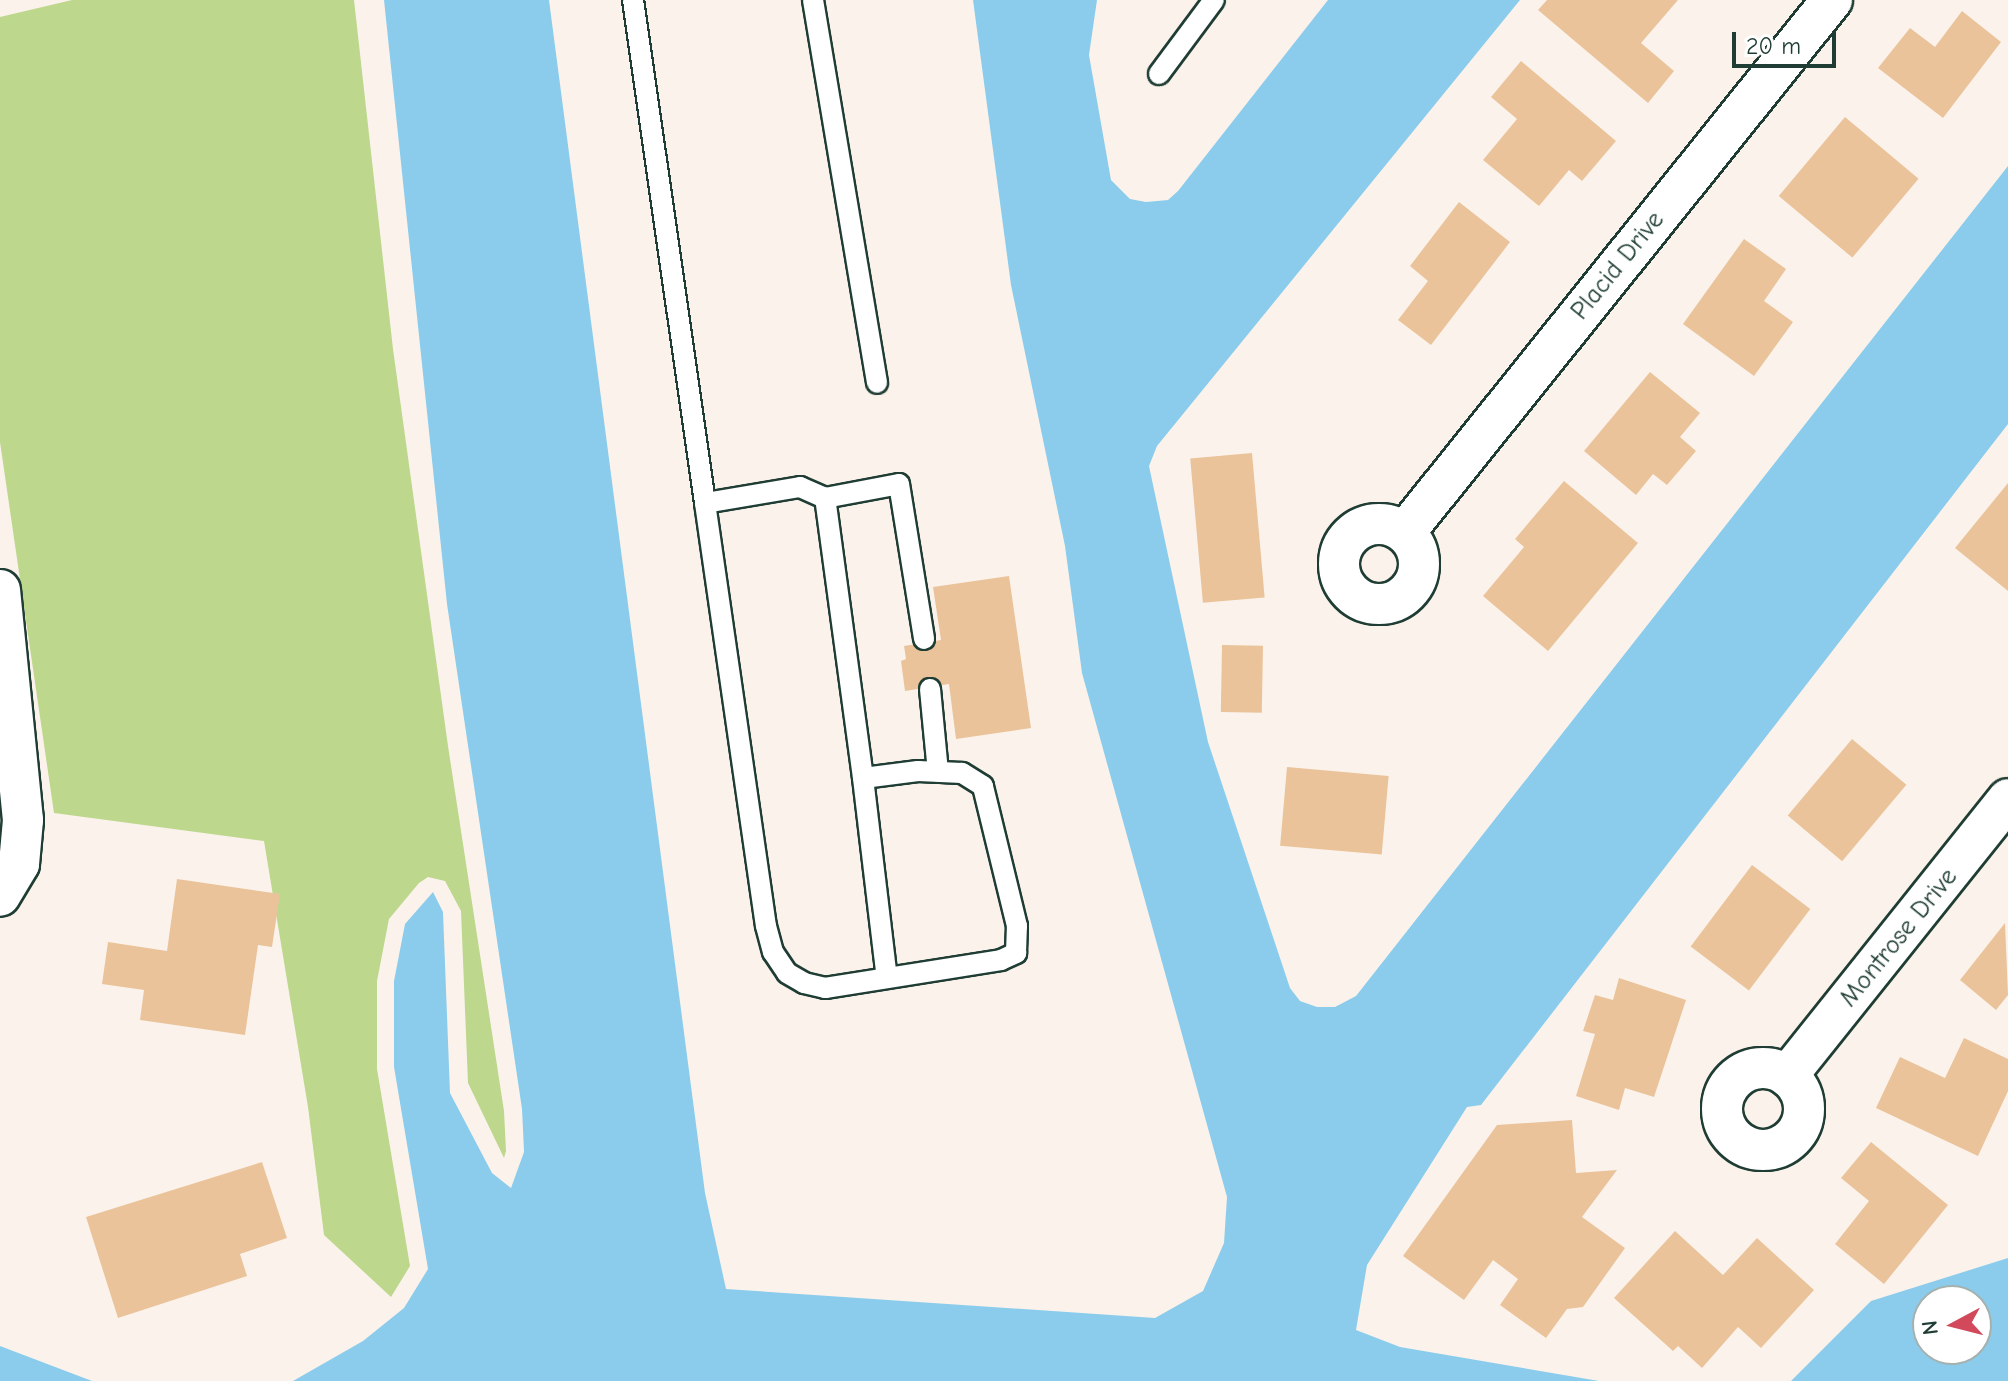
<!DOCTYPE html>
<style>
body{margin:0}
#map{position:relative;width:2008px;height:1381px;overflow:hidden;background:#fbf3eb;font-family:"Comic Neue",sans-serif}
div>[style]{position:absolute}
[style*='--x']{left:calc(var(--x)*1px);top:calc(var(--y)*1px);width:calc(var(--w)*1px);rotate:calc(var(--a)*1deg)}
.green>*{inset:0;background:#bdd78d}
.water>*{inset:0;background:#8bccec}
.building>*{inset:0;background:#eac39a;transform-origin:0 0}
.roads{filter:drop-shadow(2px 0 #1f3d34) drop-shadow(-2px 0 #1f3d34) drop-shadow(0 2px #1f3d34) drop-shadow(0 -2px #1f3d34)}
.service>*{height:20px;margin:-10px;padding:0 10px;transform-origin:10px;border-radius:10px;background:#fff}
.minor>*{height:40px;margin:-20px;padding:0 20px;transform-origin:20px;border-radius:20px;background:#fff}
.minor>.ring{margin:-20px;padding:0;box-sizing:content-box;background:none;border:40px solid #fff;border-radius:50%}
span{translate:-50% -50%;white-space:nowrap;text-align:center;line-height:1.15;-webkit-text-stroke:6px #fff;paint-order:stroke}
.street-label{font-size:26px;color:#1f3d34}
.north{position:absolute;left:1912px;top:1285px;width:80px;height:80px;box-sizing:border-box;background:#fff;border:2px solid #a5b1ae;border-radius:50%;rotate:263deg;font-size:22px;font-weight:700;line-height:32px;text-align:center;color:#1f3d34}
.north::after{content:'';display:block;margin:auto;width:28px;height:36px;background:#d1495b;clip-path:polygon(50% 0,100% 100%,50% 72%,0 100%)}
.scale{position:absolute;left:1732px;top:32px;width:104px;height:36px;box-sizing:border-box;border:4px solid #1f3d34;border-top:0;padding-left:10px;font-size:24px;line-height:28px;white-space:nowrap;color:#1f3d34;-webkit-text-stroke:6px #fff;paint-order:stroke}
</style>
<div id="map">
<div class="green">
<div style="clip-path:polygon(72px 0,354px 0,393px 349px,448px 746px,504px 1111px,506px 1151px,504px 1158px,468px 1083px,461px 911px,445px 881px,428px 877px,419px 883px,389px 919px,377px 981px,377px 1069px,410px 1266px,391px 1297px,324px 1235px,308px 1107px,264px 841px,54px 813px,0 442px,0 17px)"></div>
</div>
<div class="water">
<div style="clip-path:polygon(384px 0,549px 0,705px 1193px,726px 1289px,1155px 1318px,1203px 1291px,1224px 1243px,1227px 1197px,1082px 673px,1065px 546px,1011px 285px,973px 0,1097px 0,1089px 55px,1111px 180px,1130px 199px,1146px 202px,1168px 200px,1178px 191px,1328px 0,1520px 0,1157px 446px,1149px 466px,1208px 742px,1290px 988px,1300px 1001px,1317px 1007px,1335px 1007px,1356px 996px,2008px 166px,2008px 424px,1481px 1105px,1467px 1107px,1367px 1265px,1356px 1330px,1400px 1347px,1599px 1381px,293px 1381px,363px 1341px,404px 1308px,428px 1269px,394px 1067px,394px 981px,405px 924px,433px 892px,443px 912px,450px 1093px,492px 1173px,511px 1188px,524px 1152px,522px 1109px,447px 604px)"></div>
<div style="clip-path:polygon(evenodd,2008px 1258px,2008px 1381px,1791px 1381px,1871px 1301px,2008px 1258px,1928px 1301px,1976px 1301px,1976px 1349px,1928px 1349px,1928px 1301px)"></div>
<div style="clip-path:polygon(0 1346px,92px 1381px,0 1381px)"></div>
</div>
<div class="building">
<div style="clip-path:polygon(1547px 0,1678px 0,1641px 43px,1674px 71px,1648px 103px,1538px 10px)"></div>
<div style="clip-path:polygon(1962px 11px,2001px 42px,1943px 118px,1878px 68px,1910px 28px,1935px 47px)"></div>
<div style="clip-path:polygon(1521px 61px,1616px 141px,1582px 181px,1569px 170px,1539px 206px,1483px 160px,1517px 119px,1491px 97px)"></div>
<div style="left:1845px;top:117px;width:96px;height:103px;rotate:40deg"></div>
<div style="clip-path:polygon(1459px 202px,1510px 242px,1431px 345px,1398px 320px,1428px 281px,1410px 266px)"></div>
<div style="clip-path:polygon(1744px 239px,1786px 269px,1764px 301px,1793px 322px,1754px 376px,1683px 324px)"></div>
<div style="clip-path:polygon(1650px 372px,1700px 413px,1680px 437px,1696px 451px,1667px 485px,1653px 474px,1636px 495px,1584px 451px)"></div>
<div style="left:1252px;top:453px;width:145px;height:62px;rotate:85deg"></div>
<div style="clip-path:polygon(1564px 481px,1638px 543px,1548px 651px,1483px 596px,1524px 547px,1515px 539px)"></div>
<div style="clip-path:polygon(2008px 483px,2008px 591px,1955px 548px)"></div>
<div style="clip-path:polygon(1009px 576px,1031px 728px,956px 739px,949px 684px,905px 691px,901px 661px,906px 659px,904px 646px,941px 640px,933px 587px)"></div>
<div style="left:1222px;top:645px;width:41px;height:67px;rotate:1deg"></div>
<div style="left:1852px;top:739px;width:71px;height:100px;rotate:40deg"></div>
<div style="left:1287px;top:767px;width:102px;height:79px;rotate:5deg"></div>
<div style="left:1752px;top:865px;width:73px;height:102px;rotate:37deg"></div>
<div style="clip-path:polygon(177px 879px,280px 894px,272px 947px,258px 945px,245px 1035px,140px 1020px,144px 990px,102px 984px,108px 942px,167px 951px)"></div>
<div style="clip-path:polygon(2005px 923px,2008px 995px,1996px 1010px,1960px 980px)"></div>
<div style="clip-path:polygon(1619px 978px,1686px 1000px,1654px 1097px,1625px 1088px,1619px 1110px,1576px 1096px,1595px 1034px,1583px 1031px,1595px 995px,1613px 1000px)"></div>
<div style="clip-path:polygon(1964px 1038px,2008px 1059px,2008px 1091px,1978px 1156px,1876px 1108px,1900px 1057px,1945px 1078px)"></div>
<div style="clip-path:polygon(1572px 1120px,1576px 1173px,1617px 1170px,1582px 1217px,1625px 1248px,1583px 1307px,1567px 1309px,1546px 1338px,1500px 1305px,1518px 1279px,1493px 1260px,1464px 1300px,1403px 1256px,1497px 1125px)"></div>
<div style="clip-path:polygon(1871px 1142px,1948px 1205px,1884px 1284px,1835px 1244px,1869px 1201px,1841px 1178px)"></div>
<div style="clip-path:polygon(262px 1162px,287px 1238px,240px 1254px,247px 1276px,118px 1318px,86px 1217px)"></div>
<div style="clip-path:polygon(1675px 1231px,1723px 1275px,1757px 1238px,1814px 1290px,1761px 1348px,1738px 1327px,1702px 1368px,1678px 1346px,1673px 1351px,1614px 1298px)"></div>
</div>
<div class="roads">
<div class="service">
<div style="--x:633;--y:0;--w:508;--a:81.85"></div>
<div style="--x:705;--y:503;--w:427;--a:81.8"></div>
<div style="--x:766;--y:926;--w:27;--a:75"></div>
<div style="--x:773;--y:952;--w:25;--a:56"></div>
<div style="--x:787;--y:973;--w:20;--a:30"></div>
<div style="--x:804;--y:983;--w:22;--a:13"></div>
<div style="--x:825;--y:988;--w:178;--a:-9"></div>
<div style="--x:1001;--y:960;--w:17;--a:-25"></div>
<div style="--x:1016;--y:953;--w:27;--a:-88"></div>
<div style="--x:1017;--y:926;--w:144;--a:-103.7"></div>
<div style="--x:983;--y:786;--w:25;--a:-148"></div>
<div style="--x:962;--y:773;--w:44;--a:-177.4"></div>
<div style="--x:918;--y:771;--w:55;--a:172.7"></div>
<div style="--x:863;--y:778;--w:283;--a:-97.7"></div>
<div style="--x:825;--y:498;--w:27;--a:-156"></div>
<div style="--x:800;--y:487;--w:96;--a:170.4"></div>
<div style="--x:813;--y:0;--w:388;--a:80.5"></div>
<div style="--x:1159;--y:74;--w:92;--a:-53.4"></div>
<div style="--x:825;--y:498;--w:75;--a:-10.7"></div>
<div style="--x:899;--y:484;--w:157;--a:80.8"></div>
<div style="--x:930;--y:689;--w:83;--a:84.5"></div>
<div style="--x:863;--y:778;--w:201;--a:83.2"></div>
</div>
<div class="minor">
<div class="ring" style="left:1339px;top:524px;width:40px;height:40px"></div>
<div style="--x:1405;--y:532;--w:682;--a:-51.25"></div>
<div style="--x:0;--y:590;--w:231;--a:84.3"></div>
<div style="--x:23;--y:820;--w:44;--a:95.2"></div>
<div style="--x:19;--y:864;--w:37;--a:121"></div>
<div class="ring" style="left:1722px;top:1068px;width:42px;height:42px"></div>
<div style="--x:1787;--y:1076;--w:354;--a:-51.4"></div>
</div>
</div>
<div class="street-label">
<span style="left:1618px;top:266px;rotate:-51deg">Placid Drive</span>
<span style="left:1899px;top:938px;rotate:-51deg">Montrose Drive</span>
</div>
<div class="north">N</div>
<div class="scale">20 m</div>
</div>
